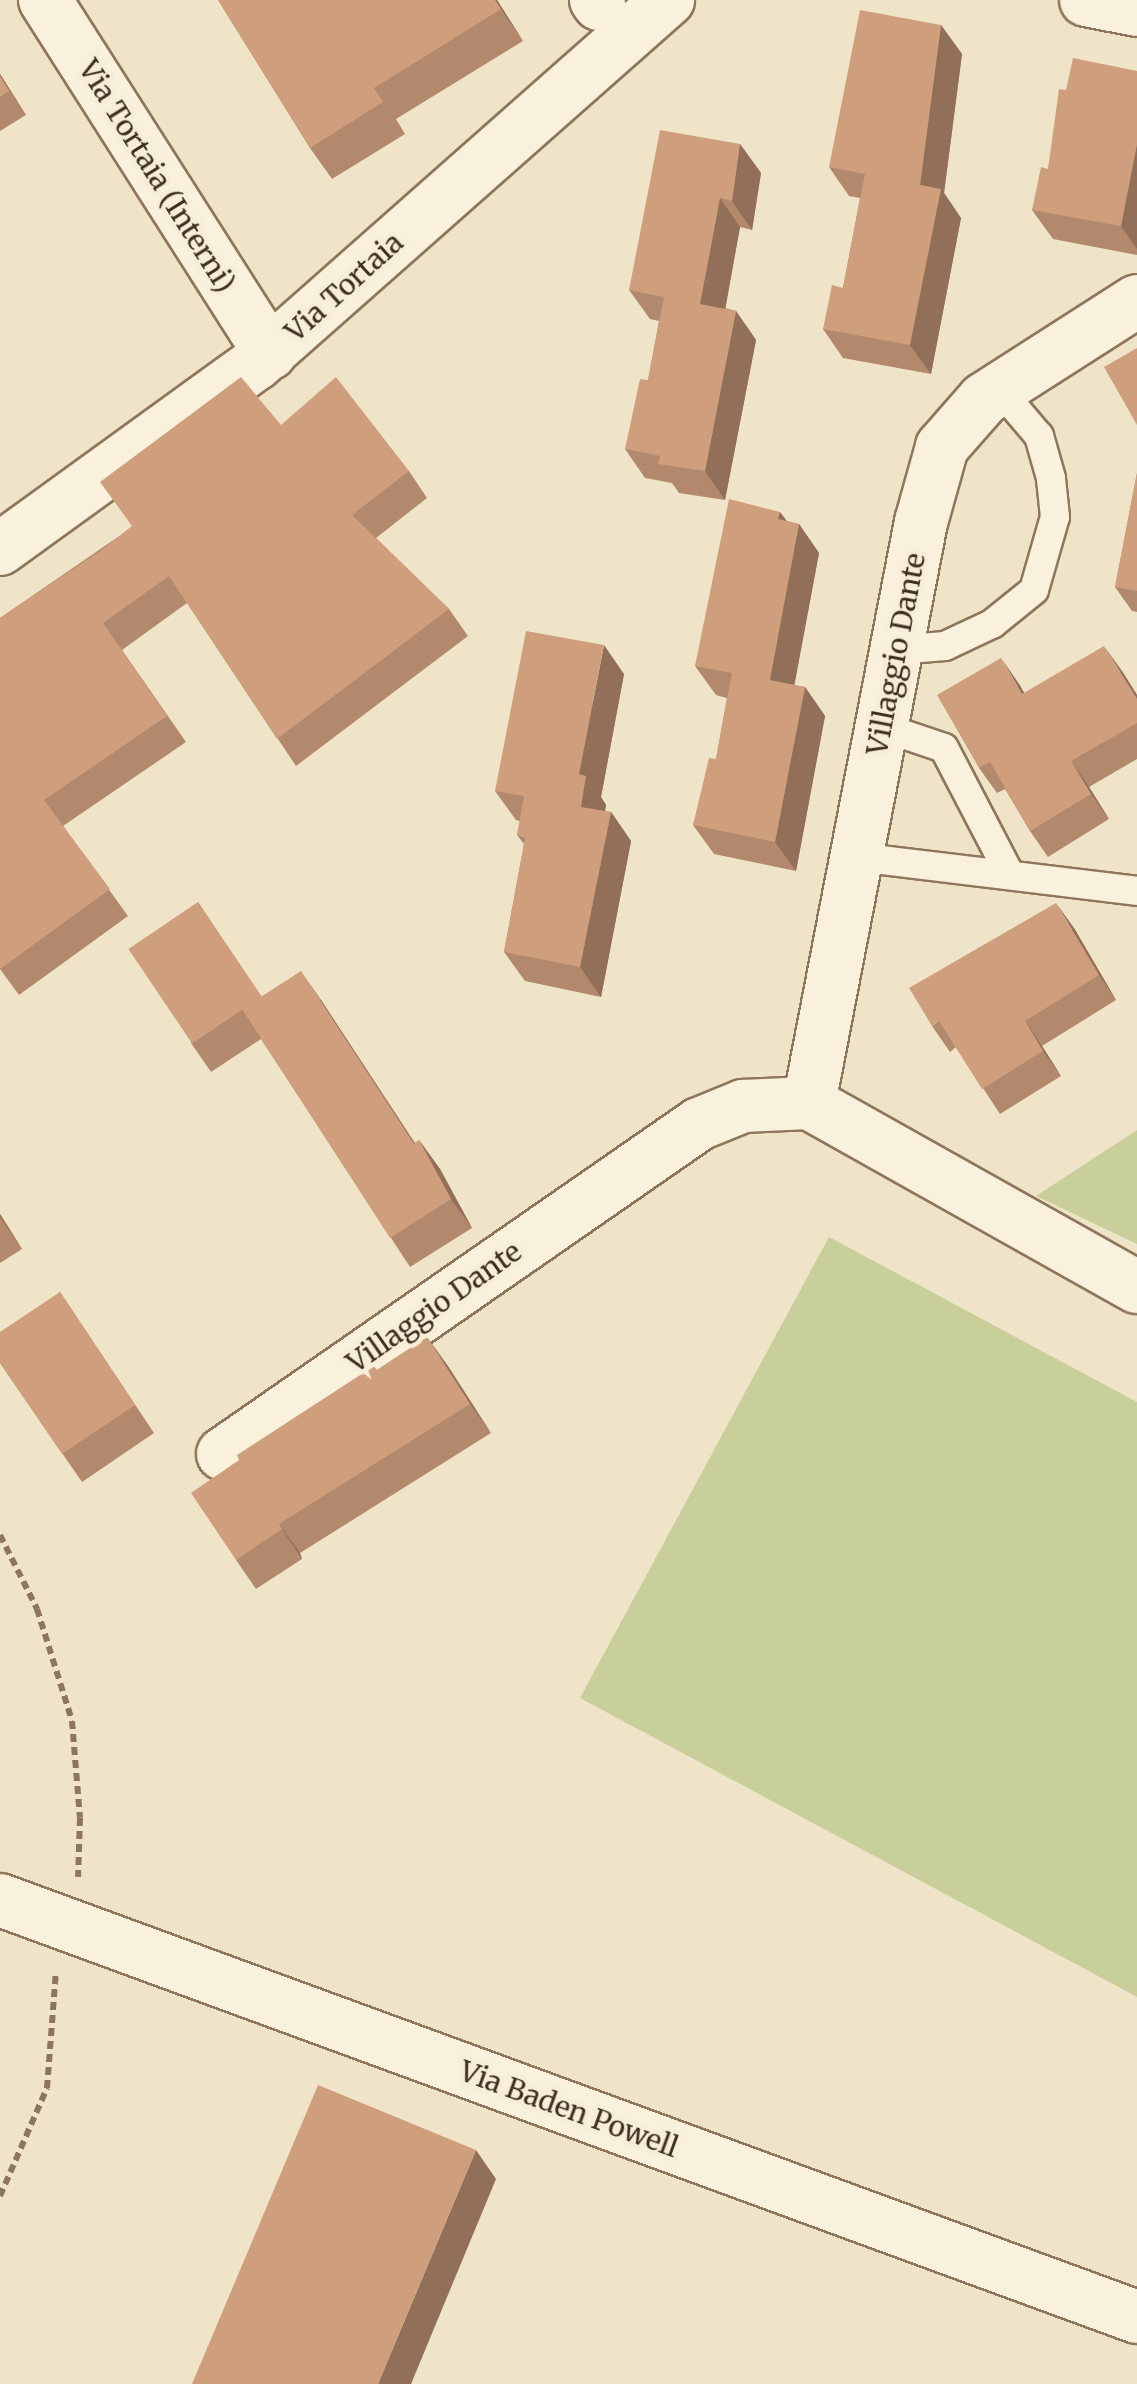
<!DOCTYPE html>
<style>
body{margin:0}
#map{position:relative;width:1137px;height:2384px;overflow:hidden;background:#f0e4c8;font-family:Merriweather,serif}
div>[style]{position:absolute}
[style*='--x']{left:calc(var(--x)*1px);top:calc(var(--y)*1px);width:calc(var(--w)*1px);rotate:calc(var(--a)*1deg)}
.green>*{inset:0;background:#c9cf9b}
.path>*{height:6px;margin-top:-3px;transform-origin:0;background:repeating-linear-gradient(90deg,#8d765c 0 8px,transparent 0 13px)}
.roads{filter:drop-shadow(2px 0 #8d765c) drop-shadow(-2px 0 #8d765c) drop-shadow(0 2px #8d765c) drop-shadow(0 -2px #8d765c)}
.lane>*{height:28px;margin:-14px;padding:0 14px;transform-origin:14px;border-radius:14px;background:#faf1dc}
.street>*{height:52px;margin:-26px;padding:0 26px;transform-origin:26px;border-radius:26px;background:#faf1dc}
.wall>*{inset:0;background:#b2896c}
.shaded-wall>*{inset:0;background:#916f58}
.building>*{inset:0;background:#cf9f7d;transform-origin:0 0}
span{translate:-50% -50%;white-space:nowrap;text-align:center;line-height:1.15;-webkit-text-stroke:9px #f7eed8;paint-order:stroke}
.street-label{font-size:28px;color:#3d2e20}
</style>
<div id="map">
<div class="green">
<div style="clip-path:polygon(1137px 1130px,1137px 1244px,1036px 1196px)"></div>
<div style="clip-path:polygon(829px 1237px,1137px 1402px,1137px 1997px,580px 1698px)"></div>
</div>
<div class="path">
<div style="--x:0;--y:1535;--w:83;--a:63.4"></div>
<div style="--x:37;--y:1609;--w:117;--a:72.6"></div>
<div style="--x:72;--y:1721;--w:97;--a:85.3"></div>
<div style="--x:80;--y:1818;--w:59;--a:91.9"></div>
<div style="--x:0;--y:2196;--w:118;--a:-66.5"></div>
<div style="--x:47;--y:2088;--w:116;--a:-85.6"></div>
</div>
<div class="roads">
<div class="lane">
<div style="--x:897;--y:650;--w:48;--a:-4.8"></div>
<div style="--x:945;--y:646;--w:52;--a:-25.1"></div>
<div style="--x:992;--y:624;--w:54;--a:-39"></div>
<div style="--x:1034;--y:590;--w:76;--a:-74"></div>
<div style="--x:1055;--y:517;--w:39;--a:-96"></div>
<div style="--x:1051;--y:478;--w:44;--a:-105.9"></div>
<div style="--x:1039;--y:436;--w:62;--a:-130.4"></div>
<div style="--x:882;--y:727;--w:65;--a:18.7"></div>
<div style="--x:944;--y:748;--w:143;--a:62.5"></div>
<div style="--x:857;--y:857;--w:282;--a:6.9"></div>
</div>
<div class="street">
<div style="--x:45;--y:0;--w:419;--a:57.5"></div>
<div style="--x:596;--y:0;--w:5;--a:53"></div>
<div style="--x:1086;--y:0;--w:52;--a:11.1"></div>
<div style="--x:1137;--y:301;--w:182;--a:147.4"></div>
<div style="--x:984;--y:399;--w:64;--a:131.2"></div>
<div style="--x:942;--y:447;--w:78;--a:105.6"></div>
<div style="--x:921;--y:522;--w:592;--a:100.91"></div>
<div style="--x:809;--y:1103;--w:376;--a:29.3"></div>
<div style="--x:0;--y:549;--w:316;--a:-35.9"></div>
<div style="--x:256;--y:364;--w:550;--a:-41.46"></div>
<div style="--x:223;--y:1454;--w:579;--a:-34.73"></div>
<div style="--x:699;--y:1124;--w:48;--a:-22.2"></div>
<div style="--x:743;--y:1106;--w:66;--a:-2.6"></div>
<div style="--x:0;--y:1900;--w:1211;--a:20.14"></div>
</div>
</div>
<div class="wall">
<div style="clip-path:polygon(218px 0,497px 0,523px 41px,396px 119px,405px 134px,332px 179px,310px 148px)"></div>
<div style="clip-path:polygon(941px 25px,962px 54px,944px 193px,961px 218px,931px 374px,843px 358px,823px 329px,843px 288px,860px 198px,849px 196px,829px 167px)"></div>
<div style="clip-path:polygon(1137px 71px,1137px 255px,1053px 239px,1032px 210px,1048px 169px,1066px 90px)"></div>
<div style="clip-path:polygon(0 74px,26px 115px,0 131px)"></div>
<div style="clip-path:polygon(740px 144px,761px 173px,752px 230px,740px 227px,725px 308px,736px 311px,756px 340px,725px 500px,679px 493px,672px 483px,645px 478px,625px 449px,648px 380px,659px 321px,650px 319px,629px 290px)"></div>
<div style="clip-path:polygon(281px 425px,409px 471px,427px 498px,376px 538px,449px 609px,468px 636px,296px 766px,187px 603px,122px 650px,186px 742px,63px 826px,128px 916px,19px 995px,0 969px,0 618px)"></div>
<div style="clip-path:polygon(1137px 473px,1137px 612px,1132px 611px,1115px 587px)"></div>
<div style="clip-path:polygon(780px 512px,787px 521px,799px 524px,819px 553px,794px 685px,805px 687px,825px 716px,796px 871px,714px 854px,693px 825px,716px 759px,727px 698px,716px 695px,695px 666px)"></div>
<div style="clip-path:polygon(1122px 671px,1137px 695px,1137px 759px,1089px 787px,1109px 819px,1048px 857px,1030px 831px,1005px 789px,997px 793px,979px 768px,1019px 684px,1024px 693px)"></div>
<div style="clip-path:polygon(624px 674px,601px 797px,606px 805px,605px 811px,611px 812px,631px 841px,601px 997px,525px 981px,504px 952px,524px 844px,517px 835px,520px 821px,516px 820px,495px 791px)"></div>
<div style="clip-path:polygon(198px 902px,261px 997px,321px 1000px,415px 1143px,419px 1140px,440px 1169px,472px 1228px,410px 1267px,261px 1039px,211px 1072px,191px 1043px)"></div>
<div style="clip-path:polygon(1074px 928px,1116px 1000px,1042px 1046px,1061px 1076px,1000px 1114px,956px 1047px,950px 1052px,932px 1026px)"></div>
<div style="clip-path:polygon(0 1214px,22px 1249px,0 1263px)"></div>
<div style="clip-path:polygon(60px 1292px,154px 1433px,82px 1482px,0 1363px)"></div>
<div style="clip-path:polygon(427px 1337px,491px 1433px,300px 1553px,302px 1559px,256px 1589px,236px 1560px,377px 1370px)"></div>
</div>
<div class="shaded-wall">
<div style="clip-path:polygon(495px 0,497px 0,523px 41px,501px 9px)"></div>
<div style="clip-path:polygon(941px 25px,962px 54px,944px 193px,961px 218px,931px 374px,910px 345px,920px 185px)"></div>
<div style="clip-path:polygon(0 74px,26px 115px,0 76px)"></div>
<div style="clip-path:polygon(740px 144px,761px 173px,752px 230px,732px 201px)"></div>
<div style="clip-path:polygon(1137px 144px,1137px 249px,1121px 226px)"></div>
<div style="clip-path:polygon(720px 198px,740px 227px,721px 333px,700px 304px)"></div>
<div style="clip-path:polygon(736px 311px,756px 340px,725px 500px,705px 471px)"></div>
<div style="clip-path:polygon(780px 512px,797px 536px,799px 524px,819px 553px,790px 709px,770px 680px,778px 519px)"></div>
<div style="clip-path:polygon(604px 645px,624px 674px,601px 797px,606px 805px,601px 836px,581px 807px,579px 774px)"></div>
<div style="clip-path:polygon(1104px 646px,1122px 671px,1137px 695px,1137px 699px)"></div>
<div style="clip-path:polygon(1001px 658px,1019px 684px,1040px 720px,1022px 694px)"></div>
<div style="clip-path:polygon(805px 687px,825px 716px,796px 871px,775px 842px)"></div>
<div style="clip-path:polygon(1071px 761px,1089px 787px,1109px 819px,1091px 794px)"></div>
<div style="clip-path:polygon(611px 812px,631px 841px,601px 997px,580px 967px)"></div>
<div style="clip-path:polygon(1056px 903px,1074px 928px,1116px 1000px,1099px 975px)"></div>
<div style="clip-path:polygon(301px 971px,321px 1000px,434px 1173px,414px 1144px)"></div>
<div style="clip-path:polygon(1025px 1021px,1042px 1046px,1061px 1076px,1043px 1051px)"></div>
<div style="clip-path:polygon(419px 1140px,440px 1169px,472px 1228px,451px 1199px)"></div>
<div style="clip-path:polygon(0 1214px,22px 1249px,0 1217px)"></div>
<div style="clip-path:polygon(427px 1337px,448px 1366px,491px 1433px,470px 1404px)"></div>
<div style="clip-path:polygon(279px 1524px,300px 1553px,302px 1559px,282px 1529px)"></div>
<div style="clip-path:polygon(476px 2150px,496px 2179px,411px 2384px,378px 2384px)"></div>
</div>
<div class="building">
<div style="clip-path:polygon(218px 0,495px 0,501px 9px,374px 88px,383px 102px,310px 148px)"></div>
<div style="clip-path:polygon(860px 10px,941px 25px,920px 185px,941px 189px,910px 345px,823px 329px,832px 285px,843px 288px,865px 174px,829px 167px)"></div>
<div style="clip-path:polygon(1073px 58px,1137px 71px,1137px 144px,1121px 226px,1032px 210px,1041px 167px,1048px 169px,1059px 89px,1066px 90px)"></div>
<div style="clip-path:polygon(0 76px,9px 91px,0 97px)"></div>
<div style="clip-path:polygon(660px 130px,740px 144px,732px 201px,720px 198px,700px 304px,736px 311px,705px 471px,658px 464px,660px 456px,625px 449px,640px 379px,648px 380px,664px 297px,629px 290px)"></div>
<div style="clip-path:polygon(1137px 348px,1137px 425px,1104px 367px)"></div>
<div style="clip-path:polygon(241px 377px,281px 425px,336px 377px,409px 471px,352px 515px,449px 609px,277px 739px,169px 576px,103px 623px,167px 716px,44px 800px,110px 889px,0 969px,0 618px,103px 549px,132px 526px,100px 482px)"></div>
<div style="clip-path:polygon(1137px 473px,1137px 591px,1115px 587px)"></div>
<div style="clip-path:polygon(729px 499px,780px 512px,778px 519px,799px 524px,770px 680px,805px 687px,775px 842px,693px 825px,709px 758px,716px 759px,732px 673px,695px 666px)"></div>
<div style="clip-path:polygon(526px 631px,604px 645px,579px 774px,586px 776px,581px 807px,611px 812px,580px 967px,504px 952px,525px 838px,517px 835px,524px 796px,495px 791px)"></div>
<div style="clip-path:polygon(1104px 646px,1137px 699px,1137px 723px,1071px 761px,1091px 794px,1030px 831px,990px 762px,979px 768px,937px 695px,1001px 658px,1022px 694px)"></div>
<div style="left:198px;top:902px;width:114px;height:84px;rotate:56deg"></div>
<div style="clip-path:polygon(1056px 903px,1099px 975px,1025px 1021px,1043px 1051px,982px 1089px,939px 1021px,932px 1026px,909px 988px)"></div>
<div style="clip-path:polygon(301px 971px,414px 1144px,419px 1140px,451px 1199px,390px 1238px,242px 1009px)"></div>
<div style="clip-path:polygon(60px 1292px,135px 1405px,62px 1454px,0 1363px,0 1332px)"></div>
<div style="clip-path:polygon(427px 1337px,470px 1404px,279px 1524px,282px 1529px,236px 1560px,191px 1493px,239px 1460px,237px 1455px,374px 1366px,377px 1370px)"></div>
<div style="clip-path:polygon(318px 2085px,476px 2150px,378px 2384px,192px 2384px)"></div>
</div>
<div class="street-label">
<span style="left:157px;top:176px;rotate:58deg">Via Tortaia (Interni)</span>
<span style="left:344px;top:287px;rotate:-42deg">Via Tortaia</span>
<span style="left:896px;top:654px;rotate:-79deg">Villaggio Dante</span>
<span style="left:434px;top:1307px;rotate:-35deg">Villaggio Dante</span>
<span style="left:569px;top:2109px;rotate:20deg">Via Baden Powell</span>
</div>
</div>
